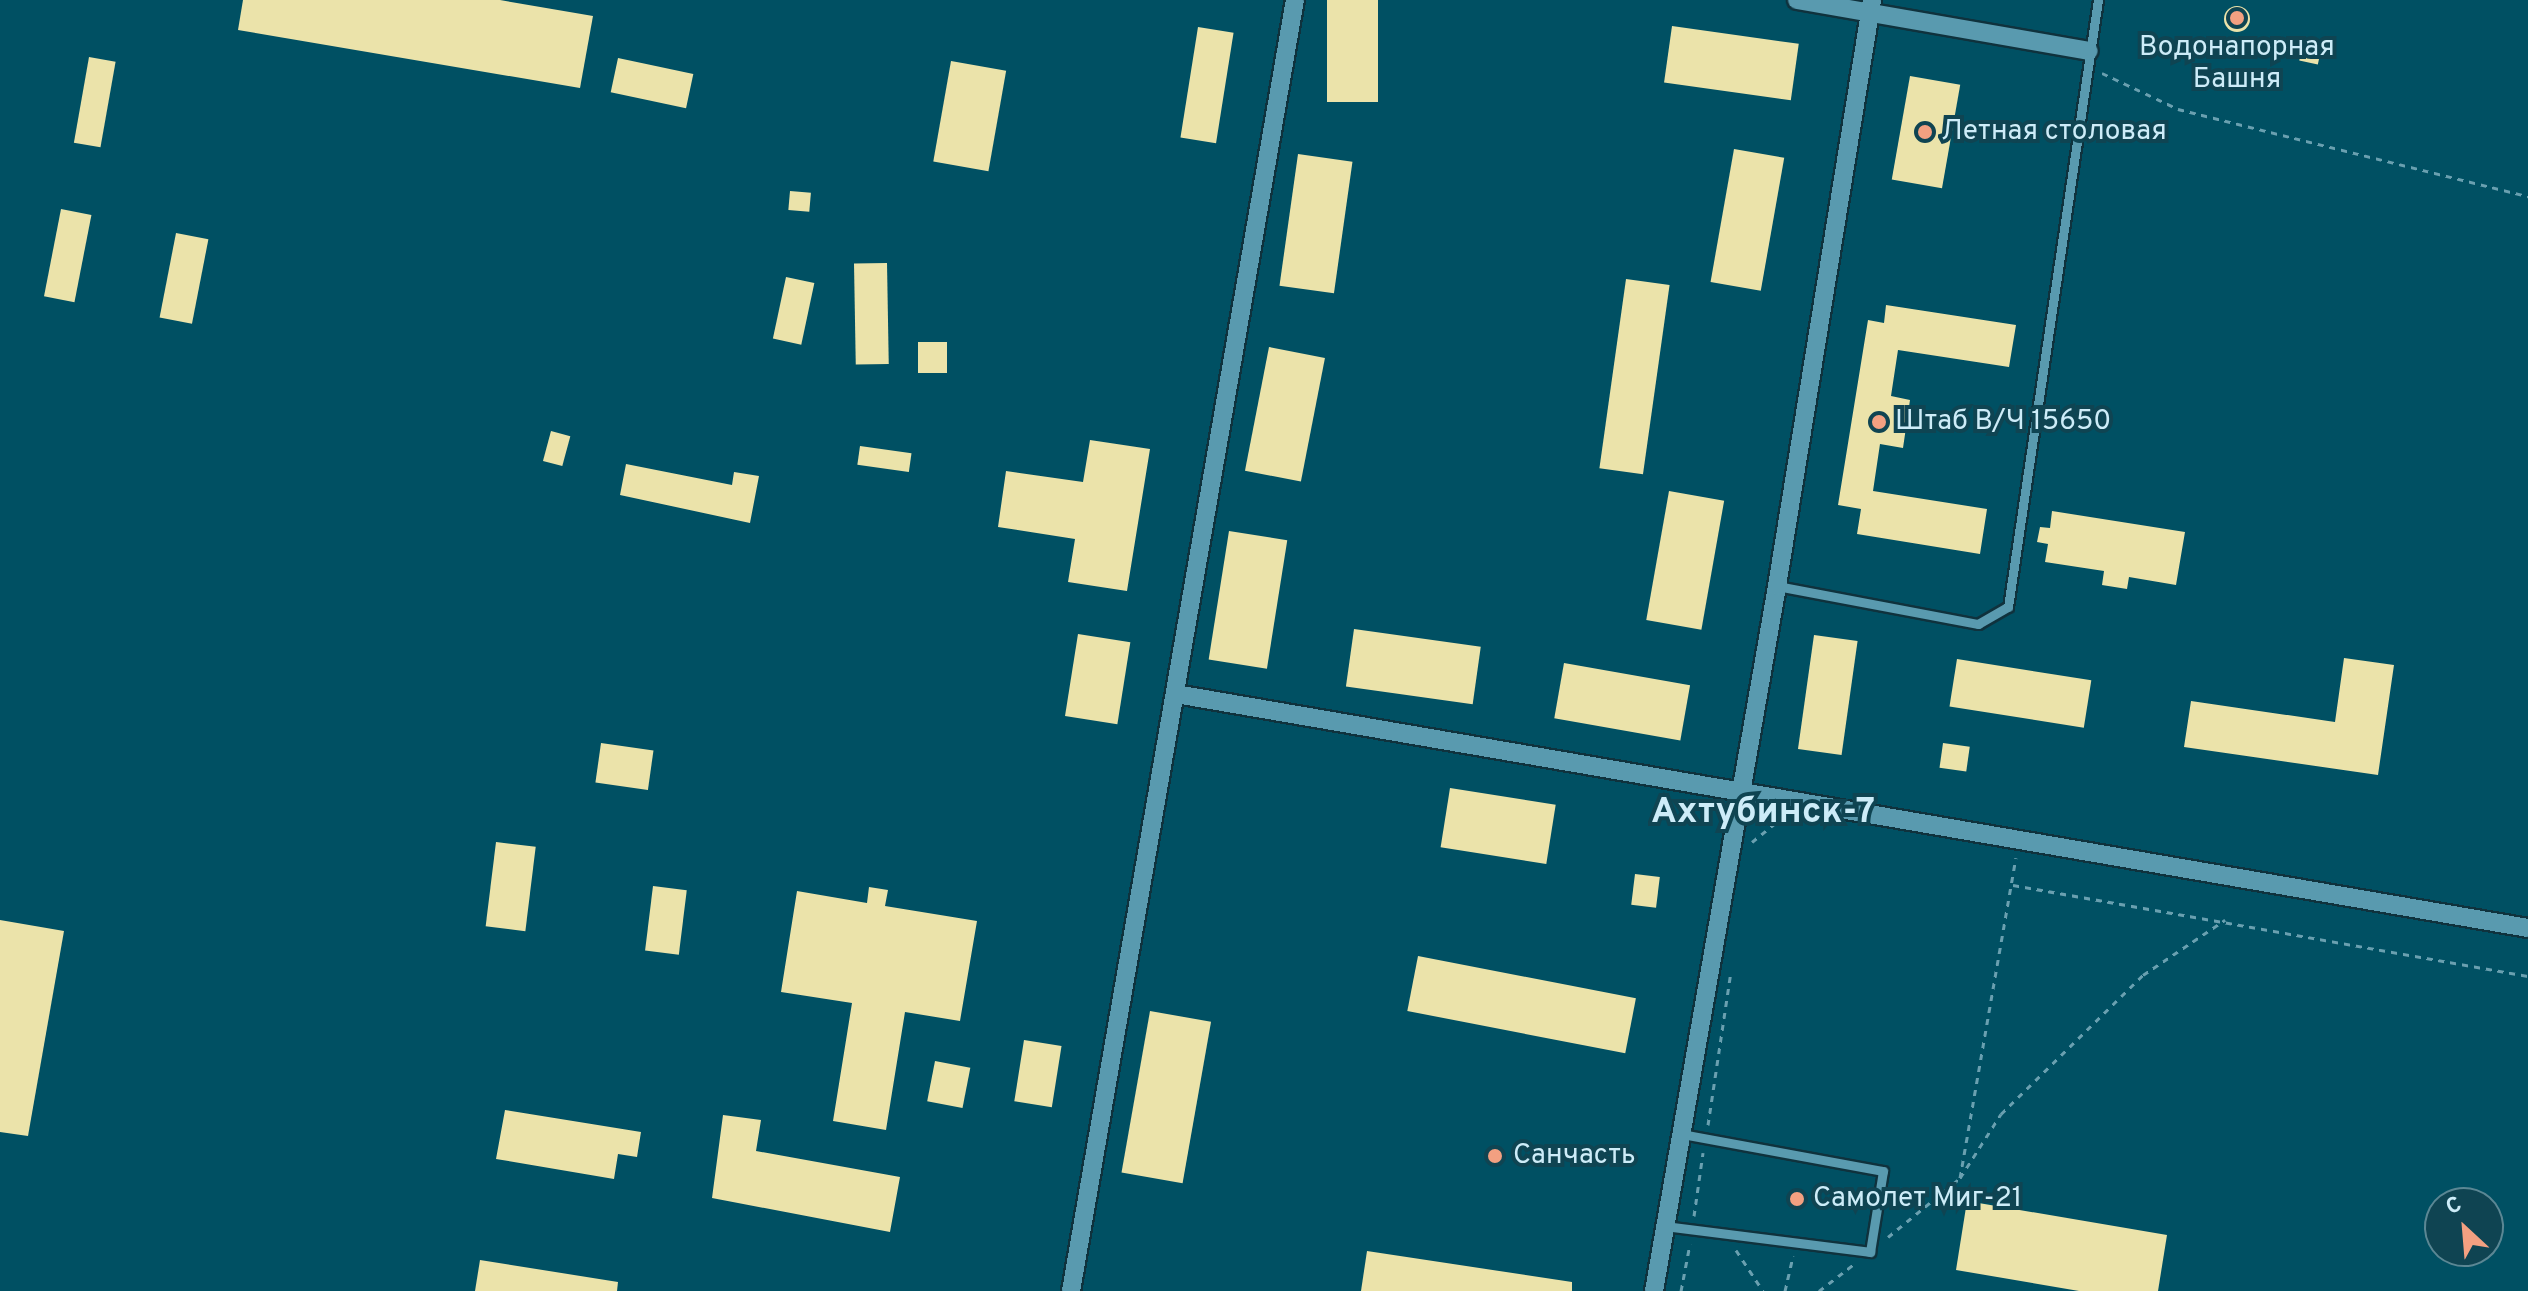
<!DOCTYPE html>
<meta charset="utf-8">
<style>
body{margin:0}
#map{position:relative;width:2528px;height:1291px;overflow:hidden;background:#005063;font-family:Overpass,sans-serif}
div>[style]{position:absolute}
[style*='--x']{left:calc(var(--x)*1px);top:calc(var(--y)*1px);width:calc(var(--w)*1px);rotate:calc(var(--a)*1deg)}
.building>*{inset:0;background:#ebe3aa;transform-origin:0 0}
.round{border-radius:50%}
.path>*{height:3px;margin-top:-1.5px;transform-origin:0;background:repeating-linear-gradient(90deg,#6aa0b0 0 6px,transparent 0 12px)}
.roads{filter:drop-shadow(2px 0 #0f323d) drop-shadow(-2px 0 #0f323d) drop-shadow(0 2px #0f323d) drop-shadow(0 -2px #0f323d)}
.service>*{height:9px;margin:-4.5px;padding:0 4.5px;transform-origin:4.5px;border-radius:4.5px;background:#599aaf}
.minor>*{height:18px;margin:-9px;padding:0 9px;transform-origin:9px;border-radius:9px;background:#599aaf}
.dots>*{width:22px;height:22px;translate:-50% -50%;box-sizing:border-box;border:4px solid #0f4452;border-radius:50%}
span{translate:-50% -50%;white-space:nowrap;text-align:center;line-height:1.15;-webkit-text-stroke:8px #0f4452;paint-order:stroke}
.poi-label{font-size:28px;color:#cdecf8}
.left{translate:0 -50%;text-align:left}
.district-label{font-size:36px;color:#cdecf8;font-weight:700}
.north{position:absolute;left:2424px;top:1187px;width:80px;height:80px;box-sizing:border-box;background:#0f4452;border:2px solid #5b8794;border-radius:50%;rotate:334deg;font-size:22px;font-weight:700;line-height:32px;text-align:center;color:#cdecf8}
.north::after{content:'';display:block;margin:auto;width:28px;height:36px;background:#f3a081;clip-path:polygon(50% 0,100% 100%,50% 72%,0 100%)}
</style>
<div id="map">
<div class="building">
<div style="clip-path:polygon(243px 0,500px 0,593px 16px,580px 88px,238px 30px)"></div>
<div style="left:1327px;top:0;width:51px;height:102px"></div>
<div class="round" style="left:2224px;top:6px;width:26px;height:26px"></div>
<div style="left:1672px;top:26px;width:128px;height:57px;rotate:8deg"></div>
<div style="left:1198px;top:27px;width:36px;height:112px;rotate:9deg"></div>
<div style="left:2303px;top:43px;width:19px;height:18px;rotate:12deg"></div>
<div style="left:89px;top:57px;width:27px;height:87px;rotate:10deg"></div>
<div style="left:618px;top:58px;width:77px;height:35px;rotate:12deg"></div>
<div style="left:951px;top:61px;width:56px;height:102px;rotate:10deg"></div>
<div style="left:1910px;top:76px;width:51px;height:105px;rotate:10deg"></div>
<div style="left:1734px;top:149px;width:51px;height:135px;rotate:10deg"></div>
<div style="left:1298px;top:154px;width:55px;height:133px;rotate:8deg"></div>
<div style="left:790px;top:191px;width:21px;height:19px;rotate:5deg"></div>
<div style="left:61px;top:209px;width:31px;height:89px;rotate:11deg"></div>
<div style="left:176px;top:233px;width:33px;height:86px;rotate:11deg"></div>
<div style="left:887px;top:263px;width:101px;height:33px;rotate:89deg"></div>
<div style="left:786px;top:277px;width:29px;height:63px;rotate:12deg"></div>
<div style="left:1626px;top:279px;width:44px;height:191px;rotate:8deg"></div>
<div style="clip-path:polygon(1886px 305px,2016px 325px,2009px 367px,1898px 350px,1891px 396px,1910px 400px,1903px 448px,1880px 444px,1873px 491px,1987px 509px,1980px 554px,1857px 534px,1861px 509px,1838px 505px,1868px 320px,1884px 323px)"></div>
<div style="left:918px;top:342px;width:29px;height:31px"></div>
<div style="left:1269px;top:347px;width:57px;height:126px;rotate:11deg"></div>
<div style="left:551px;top:431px;width:20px;height:31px;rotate:15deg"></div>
<div style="clip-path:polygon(1090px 440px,1150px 449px,1127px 591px,1068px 582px,1075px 539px,998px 527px,1006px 471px,1083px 482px)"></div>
<div style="left:860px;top:446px;width:52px;height:19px;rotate:8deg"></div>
<div style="clip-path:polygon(626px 464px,732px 485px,734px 472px,759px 476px,750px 523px,620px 495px)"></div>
<div style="left:1669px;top:491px;width:56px;height:131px;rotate:10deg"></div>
<div style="clip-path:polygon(2052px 511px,2185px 532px,2176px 585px,2129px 577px,2127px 589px,2102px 585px,2104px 571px,2045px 562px,2048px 544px,2037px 542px,2040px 527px,2050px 528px)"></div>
<div style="left:1229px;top:531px;width:59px;height:130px;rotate:9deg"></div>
<div style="left:1354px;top:629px;width:128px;height:58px;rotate:8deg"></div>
<div style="left:1078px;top:634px;width:53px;height:83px;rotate:9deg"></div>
<div style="left:1814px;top:635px;width:44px;height:115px;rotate:8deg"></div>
<div style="clip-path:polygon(2344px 658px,2394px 665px,2378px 775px,2184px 747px,2191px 701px,2335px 722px)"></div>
<div style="left:1957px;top:659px;width:136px;height:48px;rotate:9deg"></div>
<div style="left:1564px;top:663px;width:128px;height:56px;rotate:10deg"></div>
<div style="left:601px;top:743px;width:53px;height:40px;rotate:8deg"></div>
<div style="left:1943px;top:743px;width:27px;height:25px;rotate:8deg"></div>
<div style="left:1450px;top:788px;width:107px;height:60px;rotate:9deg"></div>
<div style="left:496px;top:842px;width:40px;height:85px;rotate:7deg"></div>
<div style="left:1635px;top:874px;width:25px;height:31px;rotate:7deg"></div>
<div style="left:653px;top:886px;width:34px;height:65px;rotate:7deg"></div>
<div style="clip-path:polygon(869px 887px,888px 890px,885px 906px,977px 921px,960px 1021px,905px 1012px,886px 1130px,833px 1121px,852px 1003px,781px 992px,797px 891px,867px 903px)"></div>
<div style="clip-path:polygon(0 920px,64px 931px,28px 1136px,0 1132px)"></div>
<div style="left:1418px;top:956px;width:222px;height:56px;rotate:11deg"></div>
<div style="left:1150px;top:1011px;width:62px;height:164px;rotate:10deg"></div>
<div style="left:1024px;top:1040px;width:38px;height:62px;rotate:9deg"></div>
<div style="left:935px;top:1061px;width:36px;height:41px;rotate:11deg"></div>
<div style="clip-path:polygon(505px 1110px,641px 1132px,637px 1157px,618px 1154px,614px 1179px,496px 1159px)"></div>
<div style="clip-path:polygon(723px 1115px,761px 1120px,756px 1151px,900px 1177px,890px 1232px,712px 1198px)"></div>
<div style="clip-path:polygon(1967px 1201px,2167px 1235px,2158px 1291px,2079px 1291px,1956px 1270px)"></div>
<div style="clip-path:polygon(1367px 1251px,1572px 1282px,1572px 1291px,1361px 1291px)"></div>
<div style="clip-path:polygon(480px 1260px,618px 1282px,617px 1291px,475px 1291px)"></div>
</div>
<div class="path">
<div style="--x:2102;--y:73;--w:84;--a:25.3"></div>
<div style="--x:2178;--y:109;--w:361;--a:14"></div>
<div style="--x:1752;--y:842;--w:36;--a:-39"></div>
<div style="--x:2013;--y:885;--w:523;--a:10.02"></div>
<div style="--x:1708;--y:1125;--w:156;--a:-81.5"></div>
<div style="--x:1960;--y:1178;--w:325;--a:-80.1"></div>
<div style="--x:1694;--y:1216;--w:64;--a:-81.9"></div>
<div style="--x:1888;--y:1237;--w:93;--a:-39.3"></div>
<div style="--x:1960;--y:1178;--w:76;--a:-57.4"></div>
<div style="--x:2001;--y:1114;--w:199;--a:-44.4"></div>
<div style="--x:2143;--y:975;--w:99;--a:-33.9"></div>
<div style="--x:1736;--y:1250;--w:49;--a:56.6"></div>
<div style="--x:1681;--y:1291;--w:48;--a:-79.2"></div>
<div style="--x:1785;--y:1291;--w:36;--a:-77"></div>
<div style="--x:1819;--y:1291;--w:44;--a:-37.6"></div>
</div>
<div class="roads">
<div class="service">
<div style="--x:1777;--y:586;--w:205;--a:10.7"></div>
<div style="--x:1978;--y:624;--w:34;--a:-30"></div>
<div style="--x:2008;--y:607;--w:614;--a:-81.57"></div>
<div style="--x:1665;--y:1226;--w:207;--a:7.2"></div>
<div style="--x:1870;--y:1252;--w:82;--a:-80.9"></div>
<div style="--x:1883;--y:1171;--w:205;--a:-169.6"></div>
</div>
<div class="minor">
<div style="--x:1797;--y:0;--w:296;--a:9.9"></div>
<div style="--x:1176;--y:694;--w:1372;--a:9.82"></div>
<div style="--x:1071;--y:1291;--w:1310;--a:-80.16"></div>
<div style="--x:1654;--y:1291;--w:716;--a:-80.1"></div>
<div style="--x:1777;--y:586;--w:594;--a:-80.79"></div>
</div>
</div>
<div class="dots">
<div style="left:2237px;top:18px;background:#f3a081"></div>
<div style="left:1925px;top:132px;background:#f3a081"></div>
<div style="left:1879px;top:422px;background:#f3a081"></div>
<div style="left:1495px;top:1156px;background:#f3a081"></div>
<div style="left:1797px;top:1199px;background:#f3a081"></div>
</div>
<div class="poi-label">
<span style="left:2237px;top:64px">Водонапорная<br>Башня</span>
<span class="left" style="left:1941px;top:132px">Летная столовая</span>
<span class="left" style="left:1895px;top:422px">Штаб В/Ч 15650</span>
<span class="left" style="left:1513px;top:1156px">Санчасть</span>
<span class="left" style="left:1813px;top:1199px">Самолет Миг-21</span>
</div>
<div class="district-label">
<span style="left:1763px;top:814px">Ахтубинск-7</span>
</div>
<div class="north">С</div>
</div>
